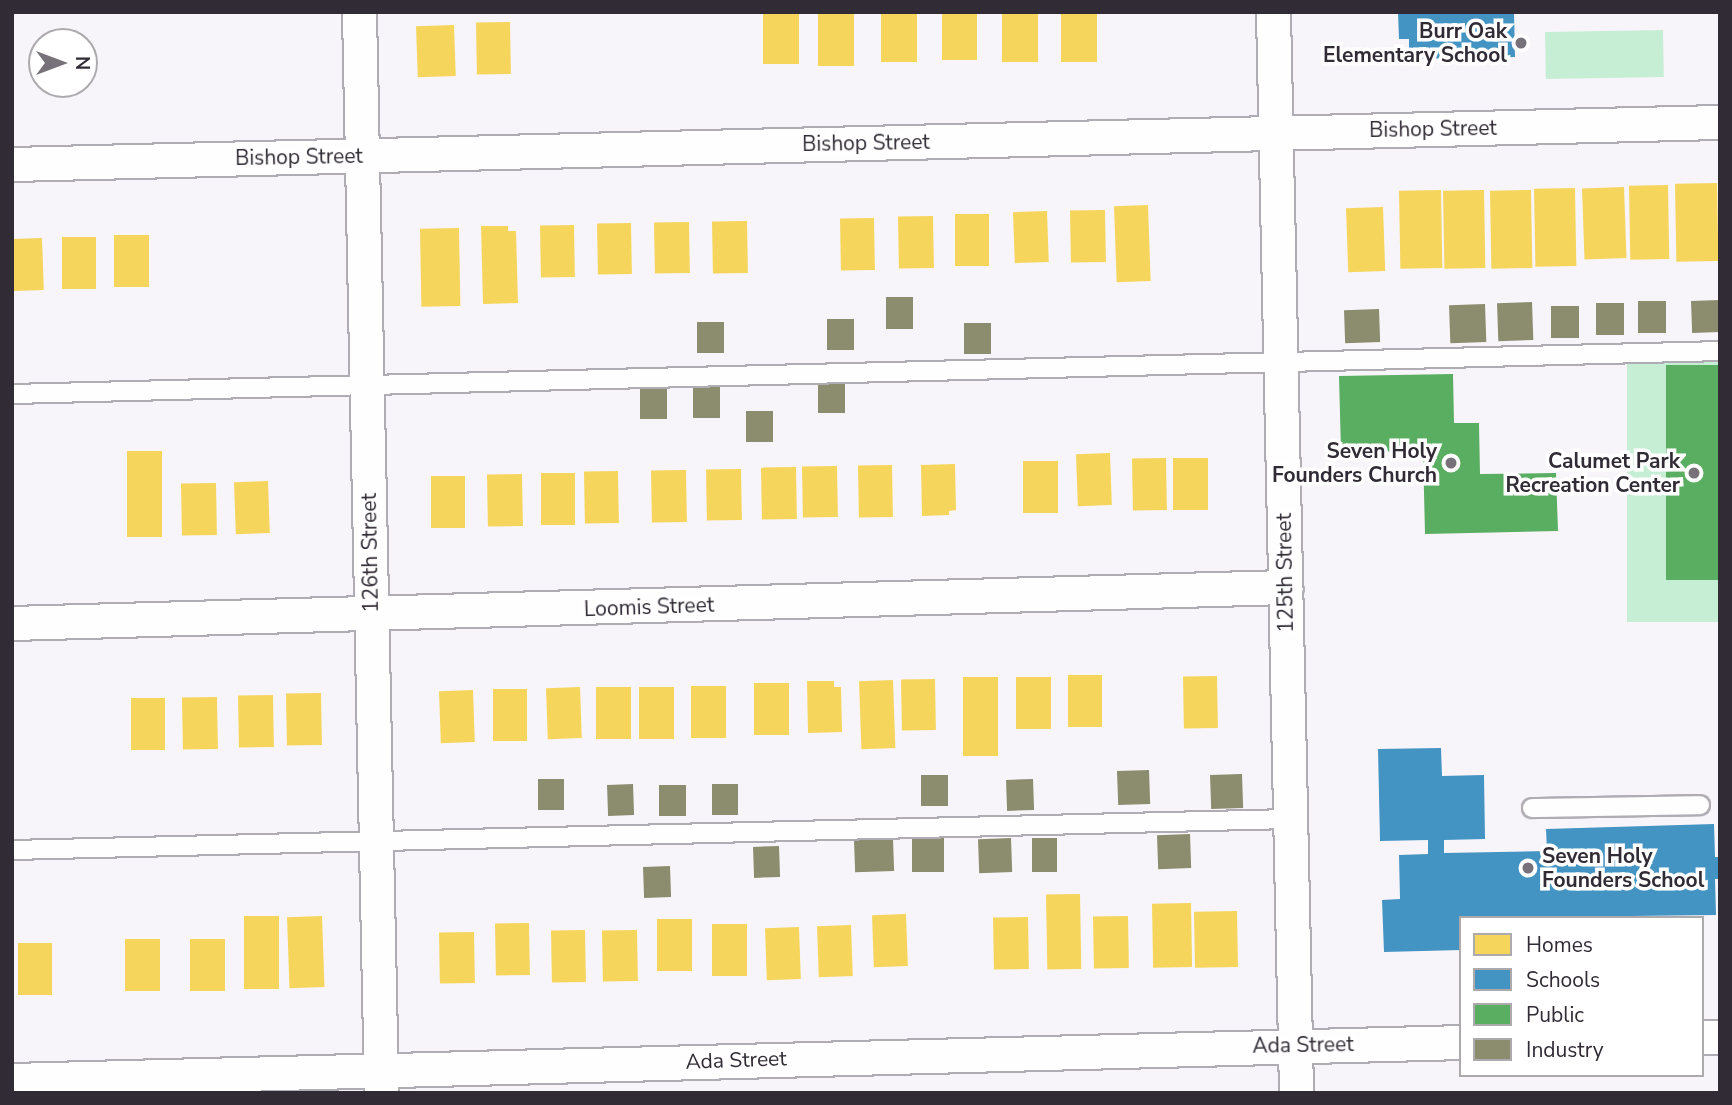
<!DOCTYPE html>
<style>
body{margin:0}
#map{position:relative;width:1732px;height:1105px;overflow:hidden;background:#f8f5fa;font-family:"Nunito Sans",sans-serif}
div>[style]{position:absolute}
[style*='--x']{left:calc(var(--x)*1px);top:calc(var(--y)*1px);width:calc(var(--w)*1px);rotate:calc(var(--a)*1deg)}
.green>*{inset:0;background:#c6eed4;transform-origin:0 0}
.homes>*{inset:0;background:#f6d55c;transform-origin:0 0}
.schools>*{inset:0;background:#4393c3}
.public>*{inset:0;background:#5aae61;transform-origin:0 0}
.industry>*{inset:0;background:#8c8c6e;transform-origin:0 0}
.roads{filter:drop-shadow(2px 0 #b0acb3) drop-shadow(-2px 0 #b0acb3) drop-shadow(0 2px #b0acb3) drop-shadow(0 -2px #b0acb3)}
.lane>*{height:18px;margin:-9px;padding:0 9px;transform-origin:9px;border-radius:9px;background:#fefefe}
.street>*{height:33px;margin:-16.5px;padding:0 16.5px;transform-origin:16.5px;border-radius:16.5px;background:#fefefe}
.dots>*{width:19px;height:19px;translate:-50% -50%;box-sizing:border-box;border:4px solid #fff;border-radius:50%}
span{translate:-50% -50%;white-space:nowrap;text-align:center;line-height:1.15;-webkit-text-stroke:7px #fff;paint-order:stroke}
.poi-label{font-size:21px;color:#312b35;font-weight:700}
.right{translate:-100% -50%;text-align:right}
.left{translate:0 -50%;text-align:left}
.street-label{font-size:21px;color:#312b35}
.frame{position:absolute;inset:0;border:14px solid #312b35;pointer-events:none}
.legend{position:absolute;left:1459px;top:916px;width:245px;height:161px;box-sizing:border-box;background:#fff;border:2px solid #adaaae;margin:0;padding:9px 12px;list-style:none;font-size:21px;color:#312b35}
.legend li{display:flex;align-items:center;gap:14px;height:35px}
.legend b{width:35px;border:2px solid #adaaae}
.north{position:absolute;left:28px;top:28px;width:70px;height:70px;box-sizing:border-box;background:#fff;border:2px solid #adaaae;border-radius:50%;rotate:90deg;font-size:19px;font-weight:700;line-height:28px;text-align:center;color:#312b35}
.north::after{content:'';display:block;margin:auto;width:24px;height:32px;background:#77727a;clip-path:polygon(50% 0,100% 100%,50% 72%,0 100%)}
</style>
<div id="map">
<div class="green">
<div style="left:1663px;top:30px;width:47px;height:118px;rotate:89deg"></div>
<div style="left:1720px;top:361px;width:261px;height:93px;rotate:90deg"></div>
</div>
<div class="homes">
<div style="left:763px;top:12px;width:36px;height:52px"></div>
<div style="left:818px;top:12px;width:36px;height:54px"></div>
<div style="left:881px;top:12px;width:36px;height:50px"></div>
<div style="left:942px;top:12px;width:35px;height:48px"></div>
<div style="left:1002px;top:12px;width:36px;height:50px"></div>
<div style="left:1061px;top:12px;width:36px;height:50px"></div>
<div style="left:510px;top:22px;width:52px;height:34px;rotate:89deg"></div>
<div style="left:454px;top:25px;width:51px;height:38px;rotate:88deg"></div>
<div style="left:1717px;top:183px;width:78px;height:42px;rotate:89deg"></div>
<div style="left:1668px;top:185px;width:74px;height:39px;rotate:89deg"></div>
<div style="left:1624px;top:187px;width:71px;height:42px;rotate:88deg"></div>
<div style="left:1575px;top:188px;width:78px;height:41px;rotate:89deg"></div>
<div style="left:1441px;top:190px;width:78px;height:42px;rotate:89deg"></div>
<div style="left:1484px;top:190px;width:78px;height:41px;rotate:89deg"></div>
<div style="left:1531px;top:190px;width:78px;height:41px;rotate:89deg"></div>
<div style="left:1148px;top:205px;width:76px;height:34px;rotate:88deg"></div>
<div style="left:1383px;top:207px;width:64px;height:37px;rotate:88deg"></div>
<div style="left:1105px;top:210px;width:52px;height:35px;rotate:89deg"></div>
<div style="left:1047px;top:211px;width:51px;height:34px;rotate:88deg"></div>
<div style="left:955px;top:214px;width:34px;height:52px"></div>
<div style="left:933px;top:216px;width:52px;height:35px;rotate:89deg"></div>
<div style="left:874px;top:218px;width:52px;height:34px;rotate:89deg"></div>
<div style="left:747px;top:221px;width:52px;height:35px;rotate:89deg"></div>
<div style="left:689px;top:222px;width:51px;height:35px;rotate:89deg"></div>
<div style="left:631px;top:223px;width:51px;height:34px;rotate:89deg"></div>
<div style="left:574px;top:225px;width:52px;height:34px;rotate:89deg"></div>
<div style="clip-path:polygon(481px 226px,508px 226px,508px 231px,516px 231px,518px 303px,483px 304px)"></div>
<div style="left:459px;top:228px;width:78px;height:39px;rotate:89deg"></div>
<div style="left:114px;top:235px;width:35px;height:52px"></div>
<div style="left:62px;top:237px;width:34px;height:52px"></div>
<div style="left:42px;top:238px;width:52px;height:30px;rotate:88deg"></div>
<div style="left:127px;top:451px;width:35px;height:86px"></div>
<div style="left:1110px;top:453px;width:52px;height:34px;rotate:88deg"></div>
<div style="left:1166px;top:458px;width:52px;height:34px;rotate:89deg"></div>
<div style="left:1173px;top:458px;width:35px;height:52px"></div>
<div style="left:1023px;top:461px;width:35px;height:52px"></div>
<div style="clip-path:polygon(955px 464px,956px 510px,949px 511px,949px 515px,922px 516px,921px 465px)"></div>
<div style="left:892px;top:465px;width:52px;height:34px;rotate:89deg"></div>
<div style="left:837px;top:466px;width:51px;height:35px;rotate:89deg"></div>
<div style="left:796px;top:467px;width:52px;height:35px;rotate:89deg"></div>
<div style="left:741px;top:469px;width:51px;height:35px;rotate:89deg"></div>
<div style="left:686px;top:470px;width:52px;height:35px;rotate:89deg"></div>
<div style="left:618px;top:471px;width:52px;height:34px;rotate:89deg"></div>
<div style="left:541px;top:473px;width:34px;height:52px"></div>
<div style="left:522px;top:474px;width:52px;height:35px;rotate:89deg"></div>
<div style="left:431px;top:476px;width:34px;height:52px"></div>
<div style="left:268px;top:481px;width:52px;height:34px;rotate:88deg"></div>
<div style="left:216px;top:483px;width:52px;height:35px;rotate:89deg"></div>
<div style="left:1068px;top:675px;width:34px;height:52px"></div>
<div style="left:1217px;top:676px;width:52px;height:34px;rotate:89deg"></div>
<div style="left:963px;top:677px;width:35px;height:79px"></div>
<div style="left:1016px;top:677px;width:35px;height:52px"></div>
<div style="left:935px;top:679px;width:51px;height:34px;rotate:89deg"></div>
<div style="left:893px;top:680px;width:68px;height:34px;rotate:88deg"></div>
<div style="clip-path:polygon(807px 681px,834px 681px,834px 687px,841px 687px,842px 732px,808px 733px)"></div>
<div style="left:754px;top:683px;width:35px;height:52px"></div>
<div style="left:691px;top:686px;width:35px;height:52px"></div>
<div style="left:580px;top:687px;width:51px;height:34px;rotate:88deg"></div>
<div style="left:596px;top:687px;width:35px;height:52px"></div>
<div style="left:639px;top:687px;width:35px;height:52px"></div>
<div style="left:493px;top:689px;width:34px;height:52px"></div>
<div style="left:473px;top:690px;width:52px;height:34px;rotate:88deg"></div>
<div style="left:321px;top:693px;width:52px;height:35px;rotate:89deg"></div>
<div style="left:273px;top:695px;width:52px;height:35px;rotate:89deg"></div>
<div style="left:217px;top:697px;width:52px;height:35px;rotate:89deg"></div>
<div style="left:131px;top:698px;width:34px;height:52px"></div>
<div style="left:1080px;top:894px;width:75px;height:34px;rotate:89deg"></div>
<div style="left:1191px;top:903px;width:64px;height:39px;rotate:89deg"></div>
<div style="left:1237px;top:911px;width:56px;height:43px;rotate:89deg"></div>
<div style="left:906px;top:914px;width:52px;height:34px;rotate:88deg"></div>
<div style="left:244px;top:916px;width:35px;height:73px"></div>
<div style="left:322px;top:916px;width:71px;height:35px;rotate:88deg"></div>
<div style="left:1128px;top:916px;width:52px;height:35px;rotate:89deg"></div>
<div style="left:1028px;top:917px;width:52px;height:35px;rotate:89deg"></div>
<div style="left:657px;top:919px;width:35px;height:52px"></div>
<div style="left:529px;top:923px;width:52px;height:34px;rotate:89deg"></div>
<div style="left:712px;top:924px;width:35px;height:52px"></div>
<div style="left:851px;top:925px;width:51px;height:34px;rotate:88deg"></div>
<div style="left:799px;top:927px;width:52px;height:34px;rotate:88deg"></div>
<div style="left:585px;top:930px;width:52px;height:34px;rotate:89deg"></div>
<div style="left:637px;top:930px;width:51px;height:35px;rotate:89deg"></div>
<div style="left:474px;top:932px;width:51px;height:35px;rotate:89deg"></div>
<div style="left:125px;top:939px;width:35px;height:52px"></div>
<div style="left:190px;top:939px;width:35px;height:52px"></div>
<div style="left:18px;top:943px;width:34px;height:52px"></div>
</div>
<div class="schools">
<div style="clip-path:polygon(1398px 12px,1514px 12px,1515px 57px,1409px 59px,1409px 39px,1399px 39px)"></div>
<div style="clip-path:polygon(1441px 748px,1442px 776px,1484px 775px,1485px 839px,1444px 840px,1444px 853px,1547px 851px,1546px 829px,1714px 824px,1715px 857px,1720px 857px,1720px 879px,1715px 879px,1716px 915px,1461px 918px,1461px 950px,1384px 952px,1382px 900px,1400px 899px,1399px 855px,1428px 854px,1428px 840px,1380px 841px,1378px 749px)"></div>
</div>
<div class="public">
<div style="left:1720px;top:365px;width:215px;height:54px;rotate:90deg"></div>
<div style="clip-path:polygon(1453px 374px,1454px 423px,1479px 423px,1480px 474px,1556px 473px,1558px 531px,1425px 534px,1423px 451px,1341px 452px,1339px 376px)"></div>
</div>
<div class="industry">
<div style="left:886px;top:297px;width:27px;height:32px"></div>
<div style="left:1719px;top:300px;width:32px;height:28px;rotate:88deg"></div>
<div style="left:1666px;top:301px;width:32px;height:28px;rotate:90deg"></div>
<div style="left:1532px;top:302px;width:38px;height:35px;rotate:88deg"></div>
<div style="left:1624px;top:303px;width:32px;height:28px;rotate:90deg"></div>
<div style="left:1485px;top:304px;width:38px;height:36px;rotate:88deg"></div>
<div style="left:1551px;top:306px;width:28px;height:32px"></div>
<div style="left:1379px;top:309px;width:33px;height:35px;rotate:88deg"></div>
<div style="left:827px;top:319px;width:27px;height:31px"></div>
<div style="left:697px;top:322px;width:27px;height:31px"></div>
<div style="left:991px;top:323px;width:31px;height:27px;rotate:90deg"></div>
<div style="left:845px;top:382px;width:31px;height:27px;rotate:90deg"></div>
<div style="left:720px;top:387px;width:31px;height:27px;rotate:90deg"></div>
<div style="left:640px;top:388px;width:27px;height:31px"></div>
<div style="left:746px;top:411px;width:27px;height:31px"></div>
<div style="left:1149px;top:770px;width:34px;height:32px;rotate:88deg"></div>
<div style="left:1242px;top:774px;width:34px;height:32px;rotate:88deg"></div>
<div style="left:921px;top:775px;width:27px;height:31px"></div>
<div style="left:538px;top:779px;width:26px;height:31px"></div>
<div style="left:1033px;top:779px;width:31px;height:27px;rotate:88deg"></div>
<div style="left:633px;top:784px;width:31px;height:26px;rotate:88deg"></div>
<div style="left:712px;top:784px;width:26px;height:31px"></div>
<div style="left:659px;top:785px;width:27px;height:31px"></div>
<div style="left:1190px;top:834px;width:34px;height:33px;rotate:88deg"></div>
<div style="left:912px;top:838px;width:32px;height:34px"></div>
<div style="left:1011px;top:838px;width:34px;height:33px;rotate:88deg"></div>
<div style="left:1032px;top:838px;width:25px;height:34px"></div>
<div style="left:893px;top:839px;width:32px;height:39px;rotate:88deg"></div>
<div style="left:779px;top:846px;width:31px;height:26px;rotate:88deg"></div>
<div style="left:670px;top:866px;width:31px;height:27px;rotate:88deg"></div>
</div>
<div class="roads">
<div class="lane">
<div style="--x:12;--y:394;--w:1709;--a:-1.44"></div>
<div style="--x:1532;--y:808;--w:168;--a:-1"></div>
<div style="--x:12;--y:850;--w:1278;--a:-1.39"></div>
</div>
<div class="street">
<div style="--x:359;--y:12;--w:1078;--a:88.83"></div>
<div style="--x:1273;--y:12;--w:1081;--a:88.78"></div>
<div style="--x:12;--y:164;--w:1709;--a:-1.41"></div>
<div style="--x:12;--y:623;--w:1274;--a:-1.62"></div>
<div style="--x:1702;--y:1037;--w:18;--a:0"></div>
<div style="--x:12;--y:1080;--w:1449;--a:-1.5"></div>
</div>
</div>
<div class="dots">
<div style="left:1521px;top:43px;background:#77727a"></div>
<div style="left:1451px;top:463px;background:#77727a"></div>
<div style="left:1694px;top:473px;background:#77727a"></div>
<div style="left:1528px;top:868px;background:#77727a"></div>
</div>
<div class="poi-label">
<span class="right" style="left:1507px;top:43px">Burr Oak<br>Elementary School</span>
<span class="right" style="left:1437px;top:463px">Seven Holy<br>Founders Church</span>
<span class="right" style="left:1680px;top:473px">Calumet Park<br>Recreation Center</span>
<span class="left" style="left:1542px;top:868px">Seven Holy<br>Founders School</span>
</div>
<div class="street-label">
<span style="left:1433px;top:129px;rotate:-1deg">Bishop Street</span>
<span style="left:866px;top:143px;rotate:-1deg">Bishop Street</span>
<span style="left:299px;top:157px;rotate:-1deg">Bishop Street</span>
<span style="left:370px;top:553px;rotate:-91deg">126th Street</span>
<span style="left:1285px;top:573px;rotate:-91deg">125th Street</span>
<span style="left:649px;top:607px;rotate:-2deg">Loomis Street</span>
<span style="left:1303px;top:1045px;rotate:-1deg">Ada Street</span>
<span style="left:736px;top:1060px;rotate:-2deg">Ada Street</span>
</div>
<div class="frame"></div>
<ul class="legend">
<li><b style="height:19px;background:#f6d55c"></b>Homes</li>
<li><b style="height:19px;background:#4393c3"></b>Schools</li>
<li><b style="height:19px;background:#5aae61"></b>Public</li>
<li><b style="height:19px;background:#8c8c6e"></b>Industry</li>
</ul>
<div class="north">N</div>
</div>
